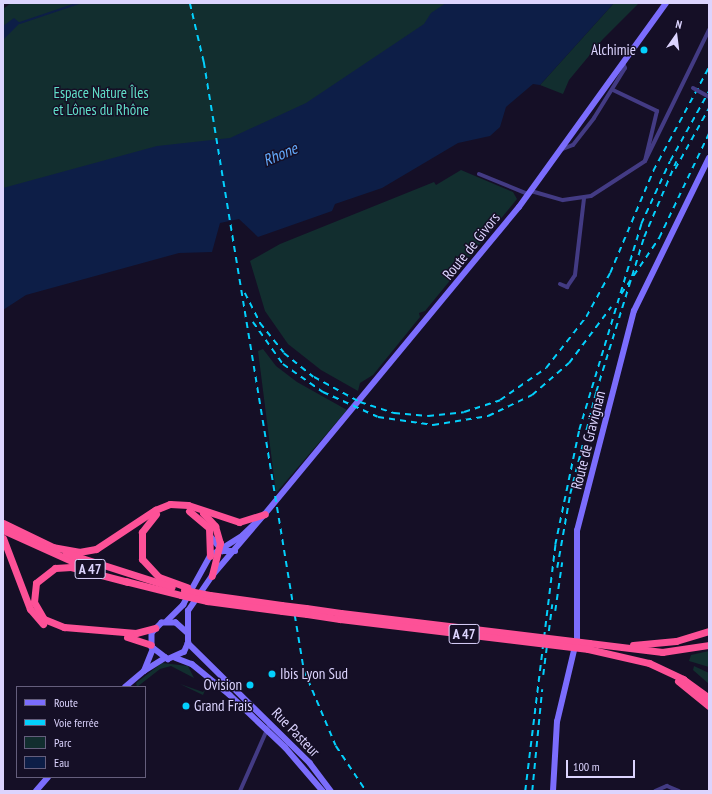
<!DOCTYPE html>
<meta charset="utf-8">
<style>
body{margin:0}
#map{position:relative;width:712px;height:794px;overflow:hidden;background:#150f26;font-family:"PT Sans Narrow",sans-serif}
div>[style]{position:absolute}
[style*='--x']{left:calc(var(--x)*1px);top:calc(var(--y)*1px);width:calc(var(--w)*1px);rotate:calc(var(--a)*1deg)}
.green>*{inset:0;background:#122e2f}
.water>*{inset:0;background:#0d1e47}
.stream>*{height:1.5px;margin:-0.75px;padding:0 0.75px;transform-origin:0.75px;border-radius:0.75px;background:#0d1e47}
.street>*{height:4px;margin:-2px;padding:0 2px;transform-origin:2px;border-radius:2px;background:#433b84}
.secondary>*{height:5.5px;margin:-2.75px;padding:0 2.75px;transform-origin:2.75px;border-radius:2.75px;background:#7b6dfd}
.highway>*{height:7px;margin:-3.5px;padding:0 3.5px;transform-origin:3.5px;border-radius:3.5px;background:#fd5197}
.rail>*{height:1.5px;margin-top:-0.75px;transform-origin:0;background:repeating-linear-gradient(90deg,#03d0fc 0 6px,transparent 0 11px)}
.street-bridge>*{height:4px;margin:-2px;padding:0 2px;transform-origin:2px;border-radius:2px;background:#433b84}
.highway-bridge>*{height:7px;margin:-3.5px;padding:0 3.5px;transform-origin:3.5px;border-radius:3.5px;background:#fd5197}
.dots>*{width:11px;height:11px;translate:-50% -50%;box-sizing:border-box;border:2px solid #150f26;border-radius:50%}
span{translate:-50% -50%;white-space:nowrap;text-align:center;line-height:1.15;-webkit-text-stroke:3px #150f26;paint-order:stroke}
.shield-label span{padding:1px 3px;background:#150f26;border:1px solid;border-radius:3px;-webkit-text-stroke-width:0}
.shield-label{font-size:14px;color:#dcd4fe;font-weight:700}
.poi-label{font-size:15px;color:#dcd4fe}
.right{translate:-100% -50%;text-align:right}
.left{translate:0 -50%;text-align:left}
.park-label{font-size:15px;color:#60dec8}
.street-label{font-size:15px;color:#dcd4fe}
.water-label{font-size:16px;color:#64abfd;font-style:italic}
.frame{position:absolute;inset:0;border:4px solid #dcd4fe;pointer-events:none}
.legend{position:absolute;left:16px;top:686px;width:130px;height:92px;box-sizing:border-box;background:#150f26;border:1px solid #655e7c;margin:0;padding:5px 7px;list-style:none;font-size:12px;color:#dcd4fe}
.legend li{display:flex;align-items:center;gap:8px;height:20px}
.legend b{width:20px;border:1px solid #655e7c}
.north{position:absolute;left:656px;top:16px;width:40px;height:40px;-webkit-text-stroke:3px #150f26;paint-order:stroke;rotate:14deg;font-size:11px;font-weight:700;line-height:16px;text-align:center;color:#dcd4fe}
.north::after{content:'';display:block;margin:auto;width:14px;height:18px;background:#dcd4fe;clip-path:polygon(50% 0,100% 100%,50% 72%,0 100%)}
.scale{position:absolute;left:566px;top:760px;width:69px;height:18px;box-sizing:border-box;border:2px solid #dcd4fe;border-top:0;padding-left:5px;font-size:12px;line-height:14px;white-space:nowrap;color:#dcd4fe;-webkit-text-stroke:3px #150f26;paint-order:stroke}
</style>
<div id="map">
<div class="green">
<div style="clip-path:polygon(11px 3px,521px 3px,442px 91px,3px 239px,3px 9px)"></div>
<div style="clip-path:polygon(614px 3px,639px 3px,603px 39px,569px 80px,563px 94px,540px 85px)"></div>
<div style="clip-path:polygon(461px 170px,513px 192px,517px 199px,425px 311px,419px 313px,420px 317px,373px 375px,360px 383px,358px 391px,321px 370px,288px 344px,265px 311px,250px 261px,280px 244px,434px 182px,436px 185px)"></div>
<div style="clip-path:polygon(263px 349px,276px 366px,297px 382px,347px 410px,276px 493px,258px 351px)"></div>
<div style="clip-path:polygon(709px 651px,709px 667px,689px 661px,691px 655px)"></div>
<div style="clip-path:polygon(162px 663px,188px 666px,194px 678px,171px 666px,160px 669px,137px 687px,136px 683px)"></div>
<div style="clip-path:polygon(694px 666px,709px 673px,709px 684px,693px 670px)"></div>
<div style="clip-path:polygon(180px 684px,203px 692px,205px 690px,203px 695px)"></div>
</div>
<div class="water">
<div style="clip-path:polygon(446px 3px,614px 3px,540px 85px,533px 84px,506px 107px,500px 127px,490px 136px,458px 143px,382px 188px,335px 204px,332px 211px,258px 237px,239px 219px,220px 223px,212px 252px,179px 253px,26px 295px,3px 310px,3px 188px,157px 146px,230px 138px,306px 103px,424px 24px,431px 13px)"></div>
<div style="clip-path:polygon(14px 18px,20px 23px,3px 40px,3px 26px)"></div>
</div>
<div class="stream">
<div style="--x:20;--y:23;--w:62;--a:-18.7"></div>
</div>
<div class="street">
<div style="--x:613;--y:90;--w:49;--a:25.5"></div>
<div style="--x:657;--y:111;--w:51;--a:103.5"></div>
<div style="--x:560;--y:150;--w:14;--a:-21"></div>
<div style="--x:573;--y:145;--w:34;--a:-52"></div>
<div style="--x:594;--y:118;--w:59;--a:-58.2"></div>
<div style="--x:625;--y:68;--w:6;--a:-108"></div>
<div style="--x:479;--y:174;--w:53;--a:22.2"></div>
<div style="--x:531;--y:191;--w:33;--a:16"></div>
<div style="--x:563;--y:200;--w:28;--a:-8"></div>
<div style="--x:591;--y:196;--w:64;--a:-32.9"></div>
<div style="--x:645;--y:161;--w:146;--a:-64"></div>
<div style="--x:560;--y:284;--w:8;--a:23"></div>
<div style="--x:567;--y:287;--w:14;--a:-56"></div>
<div style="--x:575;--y:275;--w:78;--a:-83.3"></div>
<div style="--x:240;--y:791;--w:74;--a:-66.2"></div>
<div style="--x:655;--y:791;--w:13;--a:-23"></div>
<div style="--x:667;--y:786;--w:13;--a:23"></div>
</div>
<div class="secondary">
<div style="--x:212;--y:538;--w:17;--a:50"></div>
<div style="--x:223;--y:551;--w:12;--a:0"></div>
<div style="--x:167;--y:621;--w:23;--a:-45"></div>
<div style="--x:183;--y:605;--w:56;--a:-61.1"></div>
<div style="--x:210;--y:556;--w:39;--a:-32"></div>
<div style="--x:243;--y:535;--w:30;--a:-44"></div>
<div style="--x:265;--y:514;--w:398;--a:-50.4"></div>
<div style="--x:519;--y:207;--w:251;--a:-54.2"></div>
<div style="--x:187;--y:633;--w:15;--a:-138"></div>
<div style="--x:176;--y:623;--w:14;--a:180"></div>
<div style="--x:162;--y:623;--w:14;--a:135"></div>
<div style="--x:152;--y:633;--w:14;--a:90"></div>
<div style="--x:152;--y:647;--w:20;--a:37"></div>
<div style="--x:168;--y:659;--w:17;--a:-24"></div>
<div style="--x:184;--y:652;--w:10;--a:-66"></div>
<div style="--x:188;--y:643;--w:32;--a:-90"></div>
<div style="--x:188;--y:611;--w:42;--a:-55.6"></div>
<div style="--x:212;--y:576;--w:79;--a:-49.6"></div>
<div style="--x:188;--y:643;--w:171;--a:44.5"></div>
<div style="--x:310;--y:763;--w:35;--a:53"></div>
<div style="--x:176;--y:658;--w:17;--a:21"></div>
<div style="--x:192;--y:664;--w:49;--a:39.2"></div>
<div style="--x:230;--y:695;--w:76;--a:43.4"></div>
<div style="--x:285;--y:747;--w:58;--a:49.2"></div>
<div style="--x:144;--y:671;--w:25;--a:-32"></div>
<div style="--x:125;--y:687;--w:25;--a:-40"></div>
<div style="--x:144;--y:671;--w:24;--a:-68"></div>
<div style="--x:36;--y:791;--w:18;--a:-49"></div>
<div style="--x:553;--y:791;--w:69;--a:-86.7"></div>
<div style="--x:557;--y:722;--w:86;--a:-76.6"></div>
<div style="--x:577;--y:638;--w:107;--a:-90"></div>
<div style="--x:577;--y:531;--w:227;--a:-75.5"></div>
<div style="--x:634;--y:311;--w:170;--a:-63.9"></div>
</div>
<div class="highway">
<div style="--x:189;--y:511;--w:26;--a:40"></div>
<div style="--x:209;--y:528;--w:28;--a:88"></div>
<div style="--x:203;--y:513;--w:18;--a:47"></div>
<div style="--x:215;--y:526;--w:18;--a:74"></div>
<div style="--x:220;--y:543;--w:34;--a:104"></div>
<div style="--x:156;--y:514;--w:23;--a:128"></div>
<div style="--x:142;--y:532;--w:27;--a:90"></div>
<div style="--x:142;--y:559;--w:25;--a:47"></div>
<div style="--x:159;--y:577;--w:30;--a:20"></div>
<div style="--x:3;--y:523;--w:58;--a:25.7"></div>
<div style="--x:3;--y:530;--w:90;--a:24.3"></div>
<div style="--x:3;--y:538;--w:76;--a:69.2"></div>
<div style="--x:30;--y:609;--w:20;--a:49"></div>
<div style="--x:52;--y:547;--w:27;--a:10"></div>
<div style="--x:79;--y:552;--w:17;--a:-10"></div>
<div style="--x:96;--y:549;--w:71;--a:-33.5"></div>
<div style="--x:155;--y:510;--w:16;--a:-22"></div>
<div style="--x:170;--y:504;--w:18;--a:3"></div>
<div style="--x:188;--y:505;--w:54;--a:18.4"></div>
<div style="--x:239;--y:522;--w:27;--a:-17"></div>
<div style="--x:66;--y:553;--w:111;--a:17.8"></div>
<div style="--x:125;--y:581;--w:58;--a:14"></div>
<div style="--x:128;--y:582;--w:59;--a:-165.3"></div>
<div style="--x:71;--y:567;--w:16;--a:176"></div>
<div style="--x:55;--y:568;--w:24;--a:142"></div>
<div style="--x:36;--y:583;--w:19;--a:96"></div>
<div style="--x:34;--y:602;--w:20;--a:60"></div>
<div style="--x:44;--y:619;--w:22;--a:22"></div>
<div style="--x:64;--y:627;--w:72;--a:4.8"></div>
<div style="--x:136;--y:633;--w:20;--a:-15"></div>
<div style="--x:210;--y:595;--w:72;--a:8"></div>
<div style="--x:207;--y:601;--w:76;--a:7.6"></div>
<div style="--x:306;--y:608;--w:35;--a:8"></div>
<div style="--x:307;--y:614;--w:33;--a:9"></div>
<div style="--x:127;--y:637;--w:25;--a:18"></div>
<div style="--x:589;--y:643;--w:74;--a:7"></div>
<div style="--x:662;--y:652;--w:48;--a:-8.5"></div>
<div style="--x:633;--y:645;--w:43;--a:-5.3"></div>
<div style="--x:676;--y:641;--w:34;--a:-17"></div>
<div style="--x:588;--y:649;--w:63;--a:12.9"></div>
<div style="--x:649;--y:663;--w:38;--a:25"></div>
<div style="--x:683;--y:679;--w:32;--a:36"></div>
<div style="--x:678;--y:681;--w:40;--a:39"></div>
</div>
<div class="rail">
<div style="--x:190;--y:3;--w:61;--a:76.7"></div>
<div style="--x:204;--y:62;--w:616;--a:80.66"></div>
<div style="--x:304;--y:670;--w:82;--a:67.2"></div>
<div style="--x:336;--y:746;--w:54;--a:56.3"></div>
<div style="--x:675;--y:169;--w:70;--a:-60.9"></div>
<div style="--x:245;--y:293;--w:34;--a:63"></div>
<div style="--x:260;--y:323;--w:38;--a:51"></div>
<div style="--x:284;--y:353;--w:38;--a:39"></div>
<div style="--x:314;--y:377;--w:52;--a:28.5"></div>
<div style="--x:360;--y:402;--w:36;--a:18"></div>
<div style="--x:394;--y:413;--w:34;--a:5"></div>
<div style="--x:428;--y:416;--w:36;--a:-6"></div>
<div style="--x:464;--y:412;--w:38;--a:-18"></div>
<div style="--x:500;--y:400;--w:56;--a:-34.8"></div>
<div style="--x:546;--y:368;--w:65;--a:-51.9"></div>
<div style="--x:586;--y:317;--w:50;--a:-61.4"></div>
<div style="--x:610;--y:273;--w:111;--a:-67.1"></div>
<div style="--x:653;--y:171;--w:118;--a:-61.7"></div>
<div style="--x:621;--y:294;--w:68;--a:-55.8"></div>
<div style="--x:659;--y:238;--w:116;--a:-64.5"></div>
<div style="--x:253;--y:322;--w:52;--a:54.5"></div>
<div style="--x:283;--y:364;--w:49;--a:35"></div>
<div style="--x:323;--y:392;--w:60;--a:24.4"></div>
<div style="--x:378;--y:417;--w:56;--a:8.3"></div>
<div style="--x:433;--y:425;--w:56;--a:-9.3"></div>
<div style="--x:488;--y:416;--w:49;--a:-25.5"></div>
<div style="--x:532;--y:395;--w:49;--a:-40.9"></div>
<div style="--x:569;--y:363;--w:70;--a:-53.1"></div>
<div style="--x:557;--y:568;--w:75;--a:-80"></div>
<div style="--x:570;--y:494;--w:105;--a:-75.7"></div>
<div style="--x:596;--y:392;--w:162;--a:-72.8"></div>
<div style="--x:644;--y:237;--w:82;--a:-66.9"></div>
<div style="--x:555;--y:611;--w:49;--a:-81.9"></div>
<div style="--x:543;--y:675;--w:71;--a:-82.7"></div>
<div style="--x:525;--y:791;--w:248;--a:-83"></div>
<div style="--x:555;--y:545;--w:117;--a:-78.2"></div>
<div style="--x:579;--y:430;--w:215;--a:-73.2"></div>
<div style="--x:641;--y:224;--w:69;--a:-65.3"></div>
<div style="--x:670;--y:161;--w:80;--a:-60.9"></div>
<div style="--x:532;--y:791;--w:102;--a:-84.4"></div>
</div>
<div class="street-bridge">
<div style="--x:693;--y:88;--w:18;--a:29"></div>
</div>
<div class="highway-bridge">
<div style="--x:184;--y:590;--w:26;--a:11"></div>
<div style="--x:181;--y:595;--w:27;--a:13"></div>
<div style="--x:281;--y:605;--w:25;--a:7"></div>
<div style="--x:282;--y:611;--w:25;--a:7"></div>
<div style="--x:341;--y:613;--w:250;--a:6.9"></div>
<div style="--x:340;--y:619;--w:250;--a:6.9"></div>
</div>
<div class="dots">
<div style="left:644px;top:50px;background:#03d0fc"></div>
<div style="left:272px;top:674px;background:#03d0fc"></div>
<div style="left:250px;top:685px;background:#03d0fc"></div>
<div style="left:186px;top:706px;background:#03d0fc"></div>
</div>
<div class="shield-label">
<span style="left:90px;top:569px">A 47</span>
<span style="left:464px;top:634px">A 47</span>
</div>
<div class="poi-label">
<span class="right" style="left:636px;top:50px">Alchimie</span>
<span class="left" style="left:280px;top:674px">Ibis Lyon Sud</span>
<span class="right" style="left:242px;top:685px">Ovision</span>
<span class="left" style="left:194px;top:706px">Grand Frais</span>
</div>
<div class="park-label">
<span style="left:101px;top:101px">Espace Nature Îles<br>et Lônes du Rhône</span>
</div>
<div class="street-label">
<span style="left:471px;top:246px;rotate:-51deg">Route de Givors</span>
<span style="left:588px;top:440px;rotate:-76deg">Route de Gravignan</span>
<span style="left:296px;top:732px;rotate:46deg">Rue Pasteur</span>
</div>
<div class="water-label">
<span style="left:280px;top:154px;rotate:-23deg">Rhone</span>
</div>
<div class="frame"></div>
<ul class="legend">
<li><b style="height:5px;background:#7b6dfd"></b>Route</li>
<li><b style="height:5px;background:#03d0fc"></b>Voie ferrée</li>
<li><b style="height:11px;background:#122e2f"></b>Parc</li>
<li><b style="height:11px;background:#0d1e47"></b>Eau</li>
</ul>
<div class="north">N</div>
<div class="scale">100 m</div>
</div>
